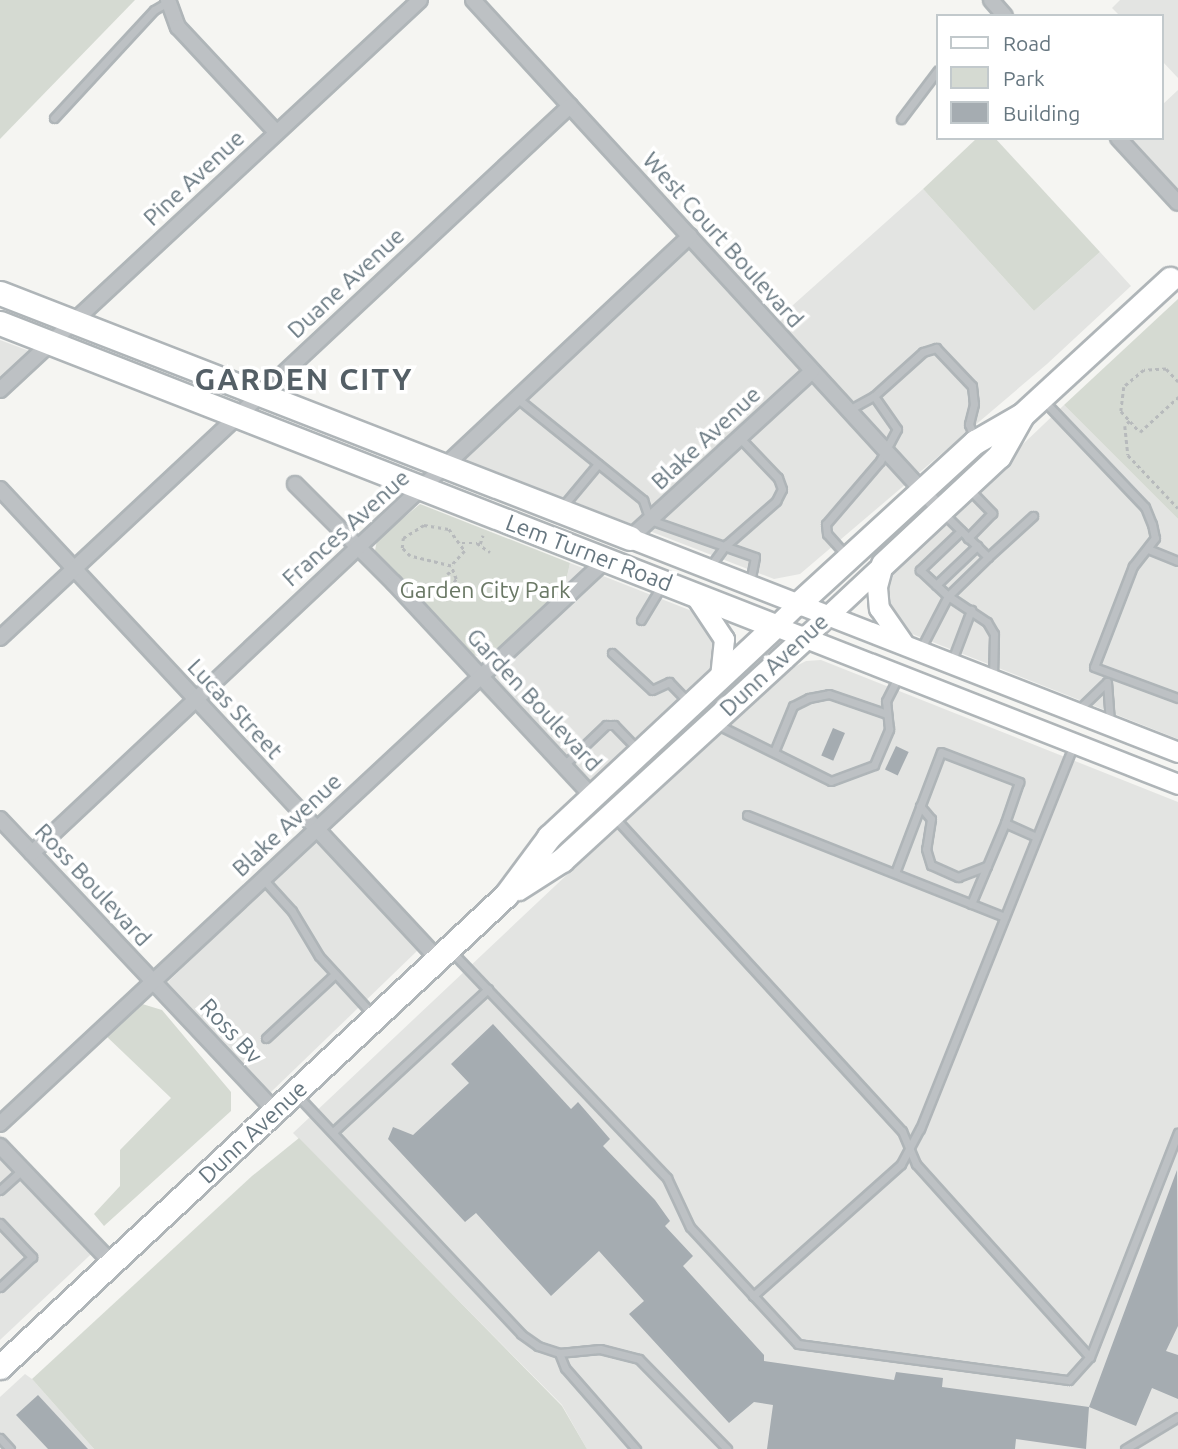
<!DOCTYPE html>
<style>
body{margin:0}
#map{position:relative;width:1178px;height:1449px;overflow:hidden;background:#f5f5f2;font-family:Ubuntu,sans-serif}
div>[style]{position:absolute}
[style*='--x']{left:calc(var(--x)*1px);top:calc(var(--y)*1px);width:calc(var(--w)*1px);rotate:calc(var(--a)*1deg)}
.built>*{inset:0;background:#e3e4e2;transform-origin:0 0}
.green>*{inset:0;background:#d5dad2}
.building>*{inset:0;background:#a5acb1;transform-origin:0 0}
.path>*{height:2.5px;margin-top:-1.25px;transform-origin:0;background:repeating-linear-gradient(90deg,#b7babc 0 3.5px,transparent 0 7px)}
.roads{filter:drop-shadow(2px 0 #afb5b8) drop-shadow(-2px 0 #afb5b8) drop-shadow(0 2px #afb5b8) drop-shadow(0 -2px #afb5b8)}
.service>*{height:7px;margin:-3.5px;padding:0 3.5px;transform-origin:3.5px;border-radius:3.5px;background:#bdc1c4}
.minor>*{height:14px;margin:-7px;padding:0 7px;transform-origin:7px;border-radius:7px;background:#bdc1c4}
.secondary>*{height:19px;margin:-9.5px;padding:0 9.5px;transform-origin:9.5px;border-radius:9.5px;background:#fff}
.primary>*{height:23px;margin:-11.5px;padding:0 11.5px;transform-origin:11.5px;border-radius:11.5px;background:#fff}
span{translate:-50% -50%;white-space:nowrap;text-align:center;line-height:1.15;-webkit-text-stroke:7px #fff;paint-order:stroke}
.street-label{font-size:23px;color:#677780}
.park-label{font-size:23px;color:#6a7865}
.district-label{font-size:30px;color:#545f66;font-weight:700;letter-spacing:2px}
.legend{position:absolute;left:936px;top:14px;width:228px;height:126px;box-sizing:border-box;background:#fff;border:2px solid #c2c9cc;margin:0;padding:9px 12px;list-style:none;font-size:21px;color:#677780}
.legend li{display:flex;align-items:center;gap:14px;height:35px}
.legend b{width:35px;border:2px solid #c2c9cc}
</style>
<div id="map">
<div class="built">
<div style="clip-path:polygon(1120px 0,1178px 0,1178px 78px,1162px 61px,1162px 16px,1120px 16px,1112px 8px)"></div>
<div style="clip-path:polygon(1178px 90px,1178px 194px,1126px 139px,1162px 138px,1162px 105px)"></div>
<div style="clip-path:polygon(923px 189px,1034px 311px,1100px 252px,1131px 286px,1047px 364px,800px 574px,774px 579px,450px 454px,690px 228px,774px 322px)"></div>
<div style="clip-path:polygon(0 340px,32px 352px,0 382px)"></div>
<div style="clip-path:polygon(1064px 405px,1178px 519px,1178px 739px,907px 632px,886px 608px,885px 585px,894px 567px)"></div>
<div style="clip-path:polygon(570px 563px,697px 613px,716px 635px,716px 661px,709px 675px,582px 795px,478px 689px,492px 658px,564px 590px)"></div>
<div style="clip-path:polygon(821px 660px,1178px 802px,1178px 1449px,587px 1449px,562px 1405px,293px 1133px,780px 674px,806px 661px)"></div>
<div style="left:325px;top:830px;width:151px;height:236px;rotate:46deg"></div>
<div style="clip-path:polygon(0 1135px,104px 1242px,0 1340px)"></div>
<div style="clip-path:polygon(25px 1374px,32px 1379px,94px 1449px,0 1449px,0 1397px)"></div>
</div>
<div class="green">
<div style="clip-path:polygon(0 0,135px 0,0 139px)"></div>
<div style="clip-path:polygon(977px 138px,995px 138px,1100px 252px,1034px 311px,923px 189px)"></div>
<div style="clip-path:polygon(1178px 299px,1178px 519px,1064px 405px)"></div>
<div style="clip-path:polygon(420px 504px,570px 563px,564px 590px,492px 658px,472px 655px,374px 556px,377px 540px)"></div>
<div style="clip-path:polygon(139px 1003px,162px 1010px,231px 1092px,231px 1111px,104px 1226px,94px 1214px,120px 1186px,120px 1150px,171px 1098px,104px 1034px)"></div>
<div style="clip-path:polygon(299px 1138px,562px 1406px,587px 1449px,94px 1449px,32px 1379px,252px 1176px)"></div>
</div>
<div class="building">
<div style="left:833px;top:728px;width:13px;height:30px;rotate:23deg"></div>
<div style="left:896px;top:746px;width:14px;height:26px;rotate:25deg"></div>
<div style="clip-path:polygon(493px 1024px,571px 1109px,578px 1102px,610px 1139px,603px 1146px,655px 1200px,670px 1221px,665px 1226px,693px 1256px,683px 1266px,764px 1355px,764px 1361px,894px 1380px,896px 1372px,943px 1378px,942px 1387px,1089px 1407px,1086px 1449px,1016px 1439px,1015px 1449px,767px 1449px,773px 1405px,754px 1402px,729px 1423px,629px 1314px,644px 1301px,599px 1251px,551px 1296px,476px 1213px,465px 1222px,388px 1139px,393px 1127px,413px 1135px,469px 1083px,451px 1064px)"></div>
<div style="clip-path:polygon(1177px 1170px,1178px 1326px,1166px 1351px,1178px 1355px,1178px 1399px,1152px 1388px,1136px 1426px,1089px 1407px)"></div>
<div style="clip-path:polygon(38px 1395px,88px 1449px,48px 1449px,16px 1415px)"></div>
</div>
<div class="path">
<div style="--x:1178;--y:382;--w:18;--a:-133"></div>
<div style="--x:1166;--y:369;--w:22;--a:177"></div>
<div style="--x:1144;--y:370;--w:26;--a:140"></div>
<div style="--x:1124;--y:387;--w:24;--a:97"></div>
<div style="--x:1121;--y:411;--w:28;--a:48"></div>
<div style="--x:1140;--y:432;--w:52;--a:-42.6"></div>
<div style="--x:1130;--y:421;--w:7;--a:135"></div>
<div style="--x:1125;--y:426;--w:29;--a:84"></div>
<div style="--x:1128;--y:455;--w:73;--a:46.7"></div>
<div style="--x:462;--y:543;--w:15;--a:0"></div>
<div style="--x:477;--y:543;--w:16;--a:35"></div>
<div style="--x:480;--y:544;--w:9;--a:-72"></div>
<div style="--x:447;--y:574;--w:7;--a:-34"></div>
<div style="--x:450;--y:588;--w:11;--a:-56"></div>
<div style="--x:456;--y:579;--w:14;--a:-111"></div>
<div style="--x:451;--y:566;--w:42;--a:-166.3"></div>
<div style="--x:410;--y:556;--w:11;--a:-135"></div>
<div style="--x:402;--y:548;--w:10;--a:-84"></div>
<div style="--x:403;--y:538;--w:25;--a:-32"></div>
<div style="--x:424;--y:525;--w:25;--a:9"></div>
<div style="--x:449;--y:529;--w:27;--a:54"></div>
<div style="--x:465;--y:551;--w:21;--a:133"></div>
</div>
<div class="roads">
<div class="service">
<div style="--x:54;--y:118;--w:147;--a:-47.2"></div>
<div style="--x:154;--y:10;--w:16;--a:-30"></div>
<div style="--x:901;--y:119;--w:61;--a:-52.9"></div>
<div style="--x:874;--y:396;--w:66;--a:-41.9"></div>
<div style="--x:923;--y:352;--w:14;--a:-17"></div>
<div style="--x:936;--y:348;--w:52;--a:46.5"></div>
<div style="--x:972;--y:386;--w:18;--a:84"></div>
<div style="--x:974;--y:404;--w:21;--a:104"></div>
<div style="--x:969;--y:424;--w:15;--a:70"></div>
<div style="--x:518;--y:399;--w:161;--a:38.9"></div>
<div style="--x:643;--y:500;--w:21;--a:71"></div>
<div style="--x:650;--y:520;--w:111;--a:19.4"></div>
<div style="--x:755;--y:557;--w:26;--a:101"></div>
<div style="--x:1044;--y:401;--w:146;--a:46.4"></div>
<div style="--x:1145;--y:507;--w:18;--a:68"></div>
<div style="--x:1152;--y:524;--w:14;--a:78"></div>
<div style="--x:1155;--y:538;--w:36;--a:128"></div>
<div style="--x:1133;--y:566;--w:108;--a:111.1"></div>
<div style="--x:1094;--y:667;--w:90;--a:20.3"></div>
<div style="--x:968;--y:488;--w:35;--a:46"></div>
<div style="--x:992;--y:513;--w:35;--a:134"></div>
<div style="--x:562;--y:507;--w:56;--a:-50.1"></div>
<div style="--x:961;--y:531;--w:57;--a:136.4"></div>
<div style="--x:920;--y:570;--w:38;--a:43"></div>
<div style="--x:948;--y:596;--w:47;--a:33.7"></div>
<div style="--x:987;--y:622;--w:14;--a:60"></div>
<div style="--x:994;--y:634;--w:45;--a:91.3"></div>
<div style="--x:1148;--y:549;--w:32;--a:22"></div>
<div style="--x:846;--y:555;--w:28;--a:-132"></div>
<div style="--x:827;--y:534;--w:10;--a:-96"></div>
<div style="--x:826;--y:524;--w:83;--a:-49.4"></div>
<div style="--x:880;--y:461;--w:36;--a:-62"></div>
<div style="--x:897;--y:429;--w:40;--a:-124.9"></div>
<div style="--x:874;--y:396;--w:29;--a:151"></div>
<div style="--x:988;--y:557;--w:61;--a:-42.3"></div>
<div style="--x:709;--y:568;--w:29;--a:-54"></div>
<div style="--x:726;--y:545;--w:67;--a:-41.3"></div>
<div style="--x:776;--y:501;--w:13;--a:-63"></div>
<div style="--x:782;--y:489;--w:12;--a:-110"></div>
<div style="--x:778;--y:478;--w:57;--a:-133.6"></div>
<div style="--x:936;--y:585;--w:57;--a:-43.6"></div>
<div style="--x:641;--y:620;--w:41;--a:-59"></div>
<div style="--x:920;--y:650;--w:61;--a:-62.6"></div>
<div style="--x:948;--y:596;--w:56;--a:-44.3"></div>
<div style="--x:988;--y:557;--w:63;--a:-135.6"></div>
<div style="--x:612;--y:653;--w:54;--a:42.8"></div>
<div style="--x:652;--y:690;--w:19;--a:-25"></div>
<div style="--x:669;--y:682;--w:28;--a:46"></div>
<div style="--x:951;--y:663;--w:57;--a:-69.3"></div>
<div style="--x:1078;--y:710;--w:40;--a:-44"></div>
<div style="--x:1107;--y:682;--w:40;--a:85.7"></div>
<div style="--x:716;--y:724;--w:128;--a:26.4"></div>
<div style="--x:831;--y:781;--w:46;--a:-20.4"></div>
<div style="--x:874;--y:765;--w:39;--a:-67"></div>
<div style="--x:889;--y:729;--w:28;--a:-96"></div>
<div style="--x:886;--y:701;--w:27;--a:-63"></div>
<div style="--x:774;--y:752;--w:50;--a:-67.6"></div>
<div style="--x:793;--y:706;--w:18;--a:-27"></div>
<div style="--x:809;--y:698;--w:20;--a:-11"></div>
<div style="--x:829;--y:694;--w:61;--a:19"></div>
<div style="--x:564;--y:765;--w:58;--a:-43.6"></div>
<div style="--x:606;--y:725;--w:8;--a:0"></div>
<div style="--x:614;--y:725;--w:35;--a:46"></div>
<div style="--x:920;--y:806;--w:17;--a:50"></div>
<div style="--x:931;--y:819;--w:30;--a:99"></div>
<div style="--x:926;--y:849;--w:17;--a:73"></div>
<div style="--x:931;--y:865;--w:30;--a:24"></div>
<div style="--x:958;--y:877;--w:31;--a:-21"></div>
<div style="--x:747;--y:815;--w:277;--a:21.6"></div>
<div style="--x:615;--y:818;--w:425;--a:47.5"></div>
<div style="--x:902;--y:1131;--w:36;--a:67"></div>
<div style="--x:916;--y:1164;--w:260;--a:48"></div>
<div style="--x:895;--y:873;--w:129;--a:-69.2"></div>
<div style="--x:941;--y:752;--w:84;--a:21"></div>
<div style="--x:1019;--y:782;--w:43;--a:108.9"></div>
<div style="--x:1005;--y:823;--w:34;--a:24"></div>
<div style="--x:263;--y:879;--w:43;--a:47.8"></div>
<div style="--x:292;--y:911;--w:52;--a:59"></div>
<div style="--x:319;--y:956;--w:81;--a:47.5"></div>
<div style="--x:971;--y:904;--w:88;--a:-67.2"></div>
<div style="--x:452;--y:952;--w:312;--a:46.4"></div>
<div style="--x:667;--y:1178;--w:54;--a:64.9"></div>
<div style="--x:690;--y:1227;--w:159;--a:47.3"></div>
<div style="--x:798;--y:1344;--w:273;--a:7.6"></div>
<div style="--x:1069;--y:1380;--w:31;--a:-48"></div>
<div style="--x:1090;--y:1357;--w:241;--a:-68.6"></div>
<div style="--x:266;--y:1038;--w:94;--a:-42.8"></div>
<div style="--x:296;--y:1094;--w:329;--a:46.8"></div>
<div style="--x:521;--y:1334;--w:21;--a:35"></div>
<div style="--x:538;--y:1346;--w:22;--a:18"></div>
<div style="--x:559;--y:1353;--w:16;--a:68"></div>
<div style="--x:565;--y:1368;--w:108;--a:48.8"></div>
<div style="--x:333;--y:1132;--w:211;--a:-42.7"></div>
<div style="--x:0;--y:1190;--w:30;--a:-42"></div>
<div style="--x:0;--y:1223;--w:47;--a:46.7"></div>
<div style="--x:32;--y:1257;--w:44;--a:136.8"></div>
<div style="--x:753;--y:1296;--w:198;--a:-41.7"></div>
<div style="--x:901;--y:1164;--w:40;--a:-62"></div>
<div style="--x:920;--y:1129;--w:412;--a:-68.2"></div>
<div style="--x:559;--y:1353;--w:41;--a:-5.6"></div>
<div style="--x:600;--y:1349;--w:40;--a:14.4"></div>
<div style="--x:639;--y:1359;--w:126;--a:45.6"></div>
<div style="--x:0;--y:1438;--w:15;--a:48"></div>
<div style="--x:1125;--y:1449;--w:62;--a:-31.1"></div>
</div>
<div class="minor">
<div style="--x:168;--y:0;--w:29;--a:70"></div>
<div style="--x:178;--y:27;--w:144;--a:47"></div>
<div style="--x:473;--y:0;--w:692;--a:47.52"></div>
<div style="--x:991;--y:0;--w:21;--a:49"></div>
<div style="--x:1118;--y:138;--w:88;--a:47.3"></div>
<div style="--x:0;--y:390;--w:573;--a:-42.88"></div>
<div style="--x:295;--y:484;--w:140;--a:45"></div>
<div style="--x:394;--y:583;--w:292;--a:47.1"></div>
<div style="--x:0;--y:489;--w:642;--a:47.02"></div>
<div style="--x:630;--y:538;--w:247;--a:-42.5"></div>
<div style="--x:0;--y:638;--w:780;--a:-43.03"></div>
<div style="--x:0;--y:819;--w:401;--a:46.7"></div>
<div style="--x:32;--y:853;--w:902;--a:-43.16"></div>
<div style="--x:0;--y:1124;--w:828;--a:-42.94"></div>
<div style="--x:0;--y:1146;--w:162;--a:46.3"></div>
</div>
<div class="secondary">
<div style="--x:630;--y:538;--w:588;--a:21.33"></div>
<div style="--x:883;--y:564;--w:24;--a:105"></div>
<div style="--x:877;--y:587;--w:21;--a:85"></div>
<div style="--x:879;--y:608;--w:44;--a:55.2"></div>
<div style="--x:694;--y:594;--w:54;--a:56.3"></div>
<div style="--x:724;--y:639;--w:37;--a:96"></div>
<div style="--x:798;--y:604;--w:32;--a:136"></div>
<div style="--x:775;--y:626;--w:433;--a:21.4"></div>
<div style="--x:805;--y:637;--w:107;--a:-43.1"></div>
</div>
<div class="primary">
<div style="--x:0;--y:293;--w:676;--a:21.25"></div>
<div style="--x:0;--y:323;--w:832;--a:21.35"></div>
<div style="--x:775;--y:626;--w:309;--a:137"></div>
<div style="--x:549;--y:837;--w:72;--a:126.6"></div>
<div style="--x:506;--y:895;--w:692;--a:136.99"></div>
<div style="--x:883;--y:564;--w:158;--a:-43"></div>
<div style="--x:999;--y:456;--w:45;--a:-60.6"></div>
<div style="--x:798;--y:604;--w:240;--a:-42.5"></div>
<div style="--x:975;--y:442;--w:54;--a:-29.9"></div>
<div style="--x:1022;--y:415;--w:201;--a:-42.6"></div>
<div style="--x:518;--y:888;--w:52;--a:-32.5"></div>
<div style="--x:562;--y:860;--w:330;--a:-42.5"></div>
</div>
</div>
<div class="street-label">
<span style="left:194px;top:178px;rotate:-43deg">Pine Avenue</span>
<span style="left:723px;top:240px;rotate:48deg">West Court Boulevard</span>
<span style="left:346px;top:283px;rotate:-43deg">Duane Avenue</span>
<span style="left:706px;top:438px;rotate:-43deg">Blake Avenue</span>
<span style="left:346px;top:528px;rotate:-42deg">Frances Avenue</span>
<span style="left:589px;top:553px;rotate:21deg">Lem Turner Road</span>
<span style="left:774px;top:665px;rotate:-43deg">Dunn Avenue</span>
<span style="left:534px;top:700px;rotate:47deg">Garden Boulevard</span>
<span style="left:235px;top:709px;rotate:47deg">Lucas Street</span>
<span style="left:287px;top:825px;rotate:-43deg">Blake Avenue</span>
<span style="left:93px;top:885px;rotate:47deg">Ross Boulevard</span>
<span style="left:231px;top:1031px;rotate:47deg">Ross Bv</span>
<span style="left:253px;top:1132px;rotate:-43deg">Dunn Avenue</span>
</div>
<div class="park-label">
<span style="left:485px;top:590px">Garden City Park</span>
</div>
<div class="district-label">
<span style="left:304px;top:379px">GARDEN CITY</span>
</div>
<ul class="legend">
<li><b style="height:9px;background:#fff"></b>Road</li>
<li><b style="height:19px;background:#d5dad2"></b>Park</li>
<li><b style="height:19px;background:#a5acb1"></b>Building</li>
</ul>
</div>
